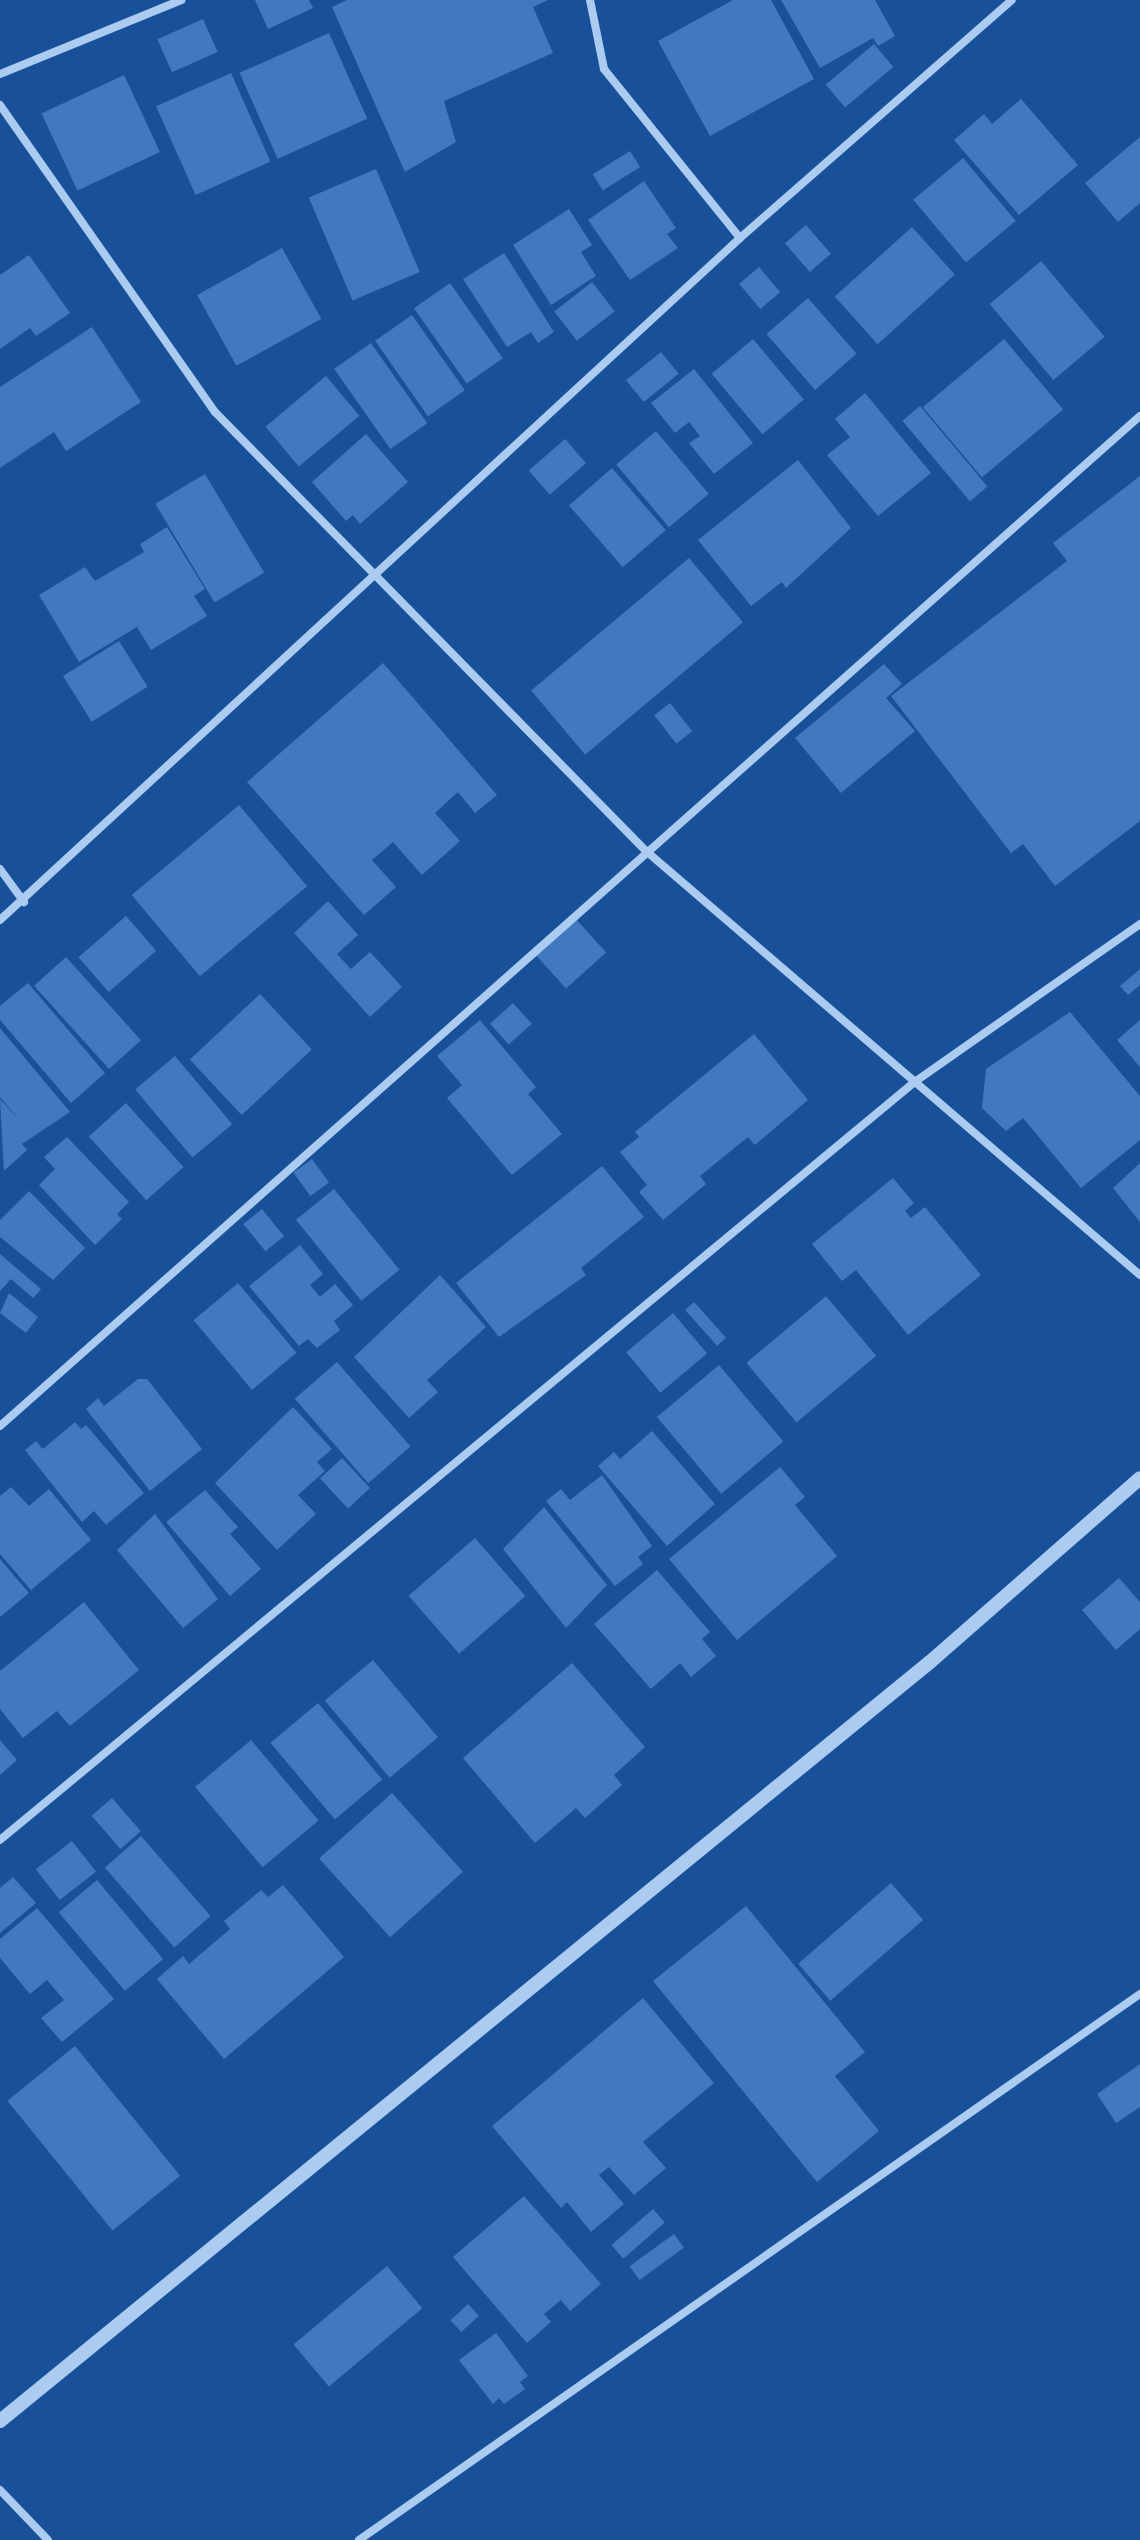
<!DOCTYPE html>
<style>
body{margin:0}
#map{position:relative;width:1140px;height:2540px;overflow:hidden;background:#185099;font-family:"Source Sans 3",sans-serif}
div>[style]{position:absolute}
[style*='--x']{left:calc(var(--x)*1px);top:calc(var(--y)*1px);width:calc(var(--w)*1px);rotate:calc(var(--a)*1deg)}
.building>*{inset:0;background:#4178c0;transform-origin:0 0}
.minor>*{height:8px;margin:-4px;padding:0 4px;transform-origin:4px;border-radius:4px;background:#accbf1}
.tertiary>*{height:14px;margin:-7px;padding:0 7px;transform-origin:7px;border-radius:7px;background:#accbf1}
span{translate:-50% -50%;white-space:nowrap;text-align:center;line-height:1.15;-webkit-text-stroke:6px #185099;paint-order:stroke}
</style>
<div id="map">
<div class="building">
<div style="clip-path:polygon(255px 0,309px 0,313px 8px,268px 29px)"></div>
<div style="clip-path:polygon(347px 0,548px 0,533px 7px,553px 53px,444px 101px,456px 142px,405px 172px,332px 7px)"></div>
<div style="clip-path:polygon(733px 0,771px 0,814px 79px,710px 136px,658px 41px)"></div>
<div style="clip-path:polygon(781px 0,875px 0,895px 36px,878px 46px,873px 38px,820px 68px)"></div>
<div style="left:203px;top:19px;width:36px;height:50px;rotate:66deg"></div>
<div style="left:329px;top:33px;width:94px;height:98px;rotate:66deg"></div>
<div style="left:874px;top:44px;width:30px;height:63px;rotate:50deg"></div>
<div style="left:231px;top:73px;width:97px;height:82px;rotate:66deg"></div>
<div style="left:124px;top:75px;width:85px;height:91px;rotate:65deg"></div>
<div style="clip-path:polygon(1021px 99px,1078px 165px,1019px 215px,954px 140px,984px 114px,992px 124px)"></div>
<div style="clip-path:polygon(1140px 137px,1140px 203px,1118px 222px,1085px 183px)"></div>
<div style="left:630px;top:151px;width:19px;height:44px;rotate:58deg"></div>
<div style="left:963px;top:158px;width:82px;height:65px;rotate:50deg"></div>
<div style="left:376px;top:169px;width:112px;height:73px;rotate:67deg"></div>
<div style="clip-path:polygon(644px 181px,676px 228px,667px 234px,678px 248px,630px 280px,588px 220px)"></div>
<div style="clip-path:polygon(569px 209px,592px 245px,581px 252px,596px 276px,551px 305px,513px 245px)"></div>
<div style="left:806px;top:225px;width:38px;height:28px;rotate:49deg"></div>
<div style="left:912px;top:227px;width:64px;height:104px;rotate:48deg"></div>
<div style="left:282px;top:248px;width:81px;height:97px;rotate:61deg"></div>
<div style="clip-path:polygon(504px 253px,554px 332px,538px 343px,531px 332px,507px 347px,463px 279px)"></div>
<div style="clip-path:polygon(29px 255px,70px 313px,36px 336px,30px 328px,0 349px,0 275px)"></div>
<div style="left:1041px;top:261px;width:99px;height:67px;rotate:50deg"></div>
<div style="left:759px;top:267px;width:33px;height:26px;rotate:50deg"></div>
<div style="left:592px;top:282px;width:37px;height:48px;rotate:52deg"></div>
<div style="left:450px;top:283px;width:92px;height:44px;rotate:55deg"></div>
<div style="left:808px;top:298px;width:74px;height:55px;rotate:49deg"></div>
<div style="left:412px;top:315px;width:92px;height:45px;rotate:55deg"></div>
<div style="clip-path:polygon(92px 327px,141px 402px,66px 451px,54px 432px,0 468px,0 387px)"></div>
<div style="left:753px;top:339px;width:79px;height:54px;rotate:50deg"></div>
<div style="left:1004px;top:339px;width:92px;height:106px;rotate:50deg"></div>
<div style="left:371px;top:343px;width:98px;height:45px;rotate:55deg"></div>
<div style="left:661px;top:352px;width:28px;height:45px;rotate:51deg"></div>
<div style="clip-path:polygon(694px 369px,753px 443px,714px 474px,689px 443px,700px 436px,689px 422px,675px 433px,651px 403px)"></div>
<div style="left:326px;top:376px;width:52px;height:79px;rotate:50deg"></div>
<div style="clip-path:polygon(865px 393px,931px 473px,878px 516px,827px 455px,850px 437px,835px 419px)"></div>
<div style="left:920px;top:406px;width:105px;height:23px;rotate:50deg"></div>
<div style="left:656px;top:431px;width:82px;height:52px;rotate:50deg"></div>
<div style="clip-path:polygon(366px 434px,408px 482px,360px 524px,353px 515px,346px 521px,312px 482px)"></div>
<div style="left:565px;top:439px;width:32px;height:48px;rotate:49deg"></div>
<div style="clip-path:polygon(798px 460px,851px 528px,786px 588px,782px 582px,751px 606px,698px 540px)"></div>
<div style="left:612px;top:468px;width:82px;height:57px;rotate:49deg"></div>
<div style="left:205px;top:474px;width:115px;height:58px;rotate:59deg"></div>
<div style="clip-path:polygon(1140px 476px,1140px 821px,1055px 886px,1023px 844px,1011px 853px,891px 696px,1067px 561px,1053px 543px)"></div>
<div style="clip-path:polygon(167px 527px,205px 589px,194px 596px,207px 616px,151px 650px,137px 627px,79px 662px,39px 595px,85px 567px,95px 581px,144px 552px,140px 544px)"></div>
<div style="left:689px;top:558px;width:84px;height:206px;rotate:50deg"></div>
<div style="left:119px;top:641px;width:54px;height:66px;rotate:58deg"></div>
<div style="clip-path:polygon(383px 663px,497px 795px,475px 813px,458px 792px,435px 813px,460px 841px,422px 875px,393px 842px,372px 860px,396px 887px,364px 915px,247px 782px)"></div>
<div style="clip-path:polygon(884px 664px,902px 684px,886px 698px,915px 731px,841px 793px,795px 738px)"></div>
<div style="left:670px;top:703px;width:36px;height:20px;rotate:52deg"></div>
<div style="left:239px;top:805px;width:106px;height:140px;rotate:50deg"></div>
<div style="clip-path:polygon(328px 901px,358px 935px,337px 954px,351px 969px,370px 952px,402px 987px,370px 1017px,294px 933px)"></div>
<div style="left:126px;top:916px;width:46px;height:63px;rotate:49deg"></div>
<div style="left:576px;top:919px;width:45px;height:54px;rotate:48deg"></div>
<div style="left:66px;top:957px;width:112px;height:43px;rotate:48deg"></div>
<div style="clip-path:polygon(1140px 969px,1140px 985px,1128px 995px,1120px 986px)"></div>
<div style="clip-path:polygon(28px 983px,105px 1073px,71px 1103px,0 1020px,0 1006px)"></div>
<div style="left:260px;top:994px;width:76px;height:96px;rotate:47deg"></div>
<div style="left:513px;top:1003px;width:28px;height:31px;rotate:48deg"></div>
<div style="clip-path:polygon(1070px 1012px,1140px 1096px,1140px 1140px,1081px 1188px,1023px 1118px,1006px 1131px,982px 1108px,986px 1069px)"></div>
<div style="clip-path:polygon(480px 1020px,536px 1087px,528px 1094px,562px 1134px,512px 1175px,447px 1098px,462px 1085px,437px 1056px)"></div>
<div style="clip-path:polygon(1140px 1020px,1140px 1067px,1117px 1040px)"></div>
<div style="clip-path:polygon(0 1028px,70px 1112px,22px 1144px,27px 1150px,4px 1171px,0 1099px,20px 1121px,0 1097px)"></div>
<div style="clip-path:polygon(754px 1034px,808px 1100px,755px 1145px,748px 1137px,700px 1176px,706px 1184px,663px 1220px,639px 1192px,647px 1185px,620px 1152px,639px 1137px,635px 1132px)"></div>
<div style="left:175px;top:1056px;width:89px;height:52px;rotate:50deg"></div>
<div style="left:126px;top:1103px;width:86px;height:50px;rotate:48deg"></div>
<div style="clip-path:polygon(67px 1137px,129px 1202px,117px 1214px,122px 1219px,95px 1245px,39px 1185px,55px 1169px,44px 1157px)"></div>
<div style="left:312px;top:1159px;width:29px;height:23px;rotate:54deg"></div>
<div style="clip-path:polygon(1140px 1163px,1140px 1222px,1113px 1188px)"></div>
<div style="clip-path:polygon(602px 1166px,644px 1217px,581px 1268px,586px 1275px,499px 1337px,456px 1283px)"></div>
<div style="clip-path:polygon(893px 1178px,914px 1203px,905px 1211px,911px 1218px,925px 1207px,981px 1275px,908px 1335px,856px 1270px,842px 1281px,812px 1244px)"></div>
<div style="left:334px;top:1189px;width:104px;height:49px;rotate:51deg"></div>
<div style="clip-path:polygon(29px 1191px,85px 1248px,53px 1280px,0 1237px,0 1220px)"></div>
<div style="left:262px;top:1209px;width:35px;height:24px;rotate:51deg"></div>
<div style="clip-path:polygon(300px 1245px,323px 1274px,310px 1285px,320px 1297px,335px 1284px,353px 1305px,334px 1321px,340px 1330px,317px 1348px,308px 1339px,299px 1346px,249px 1286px)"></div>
<div style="clip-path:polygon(0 1254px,41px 1289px,33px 1298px,11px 1279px,0 1291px)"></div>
<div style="clip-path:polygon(440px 1275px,486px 1327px,427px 1380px,438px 1392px,409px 1418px,354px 1357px)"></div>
<div style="left:238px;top:1283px;width:91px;height:58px;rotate:50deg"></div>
<div style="clip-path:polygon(9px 1293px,38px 1317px,26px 1333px,0 1313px)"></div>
<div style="left:826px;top:1296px;width:78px;height:104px;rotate:50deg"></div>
<div style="left:694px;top:1302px;width:48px;height:12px;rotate:48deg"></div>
<div style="left:673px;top:1313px;width:53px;height:61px;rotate:50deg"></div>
<div style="left:337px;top:1362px;width:112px;height:56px;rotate:49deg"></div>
<div style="left:719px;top:1365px;width:100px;height:81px;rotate:50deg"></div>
<div style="clip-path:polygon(138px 1379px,147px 1379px,202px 1449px,150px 1491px,86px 1409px,98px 1398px,104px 1406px)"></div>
<div style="clip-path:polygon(293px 1407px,332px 1449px,317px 1462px,325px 1471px,298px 1495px,316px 1514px,277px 1550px,215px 1483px)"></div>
<div style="clip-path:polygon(75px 1422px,81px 1429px,86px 1425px,144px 1493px,106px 1525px,94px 1511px,82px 1522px,25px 1450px,36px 1441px,43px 1449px)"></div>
<div style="clip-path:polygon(652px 1431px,715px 1504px,667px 1546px,598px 1466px,614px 1452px,620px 1459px)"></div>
<div style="left:342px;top:1458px;width:41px;height:30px;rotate:47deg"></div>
<div style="clip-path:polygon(780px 1467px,805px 1497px,795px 1505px,837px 1556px,737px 1640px,669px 1559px)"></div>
<div style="clip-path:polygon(602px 1475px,652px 1546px,638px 1557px,643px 1564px,615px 1586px,546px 1501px,561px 1489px,570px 1500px)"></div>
<div style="clip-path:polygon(11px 1487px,29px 1506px,49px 1489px,91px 1540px,31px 1590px,0 1554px,0 1496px)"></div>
<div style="clip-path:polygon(205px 1490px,238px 1527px,230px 1534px,261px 1569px,230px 1596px,166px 1522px)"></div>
<div style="clip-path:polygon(544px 1507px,607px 1585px,566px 1628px,503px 1549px)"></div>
<div style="clip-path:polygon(155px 1514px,218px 1599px,183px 1628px,117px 1550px)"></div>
<div style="left:475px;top:1538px;width:77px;height:88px;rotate:49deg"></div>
<div style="clip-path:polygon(0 1559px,29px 1593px,0 1617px)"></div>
<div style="clip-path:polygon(657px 1570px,710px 1632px,702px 1639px,716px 1656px,691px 1677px,680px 1663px,651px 1689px,594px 1624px)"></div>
<div style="clip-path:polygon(1119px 1578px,1140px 1602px,1140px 1629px,1116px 1650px,1082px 1610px)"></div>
<div style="clip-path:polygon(84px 1602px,139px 1670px,70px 1726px,57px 1711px,23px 1738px,0 1709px,0 1671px)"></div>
<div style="left:373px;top:1660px;width:101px;height:63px;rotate:50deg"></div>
<div style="clip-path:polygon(572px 1663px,645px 1747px,614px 1775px,622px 1785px,585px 1818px,576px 1808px,535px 1843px,463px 1758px)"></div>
<div style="left:318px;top:1703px;width:100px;height:62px;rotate:50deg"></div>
<div style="clip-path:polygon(0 1740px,17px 1760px,0 1775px)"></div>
<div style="left:251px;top:1740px;width:105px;height:73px;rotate:50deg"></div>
<div style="left:392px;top:1793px;width:106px;height:98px;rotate:48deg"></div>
<div style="left:112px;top:1798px;width:44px;height:27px;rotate:49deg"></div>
<div style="left:141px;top:1836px;width:106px;height:48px;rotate:49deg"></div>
<div style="left:72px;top:1841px;width:39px;height:46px;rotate:52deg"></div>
<div style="clip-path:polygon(13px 1877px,36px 1903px,0 1933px,0 1888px)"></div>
<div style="left:97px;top:1880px;width:103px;height:50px;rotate:50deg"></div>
<div style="left:891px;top:1883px;width:49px;height:123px;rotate:49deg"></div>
<div style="clip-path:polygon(283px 1885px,344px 1957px,224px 2059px,157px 1979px,183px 1956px,189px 1964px,230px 1929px,224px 1921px,261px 1890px,268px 1897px)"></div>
<div style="clip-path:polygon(746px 1906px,865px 2052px,835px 2076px,879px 2131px,817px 2182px,653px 1981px)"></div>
<div style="clip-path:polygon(37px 1908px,114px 1999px,62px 2042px,41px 2018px,64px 2000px,47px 1980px,30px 1994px,0 1958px,0 1939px)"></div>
<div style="clip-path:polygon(643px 1998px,714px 2083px,643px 2142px,666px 2168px,634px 2195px,609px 2167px,599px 2175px,624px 2204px,591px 2232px,567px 2202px,561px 2208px,492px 2126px)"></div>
<div style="left:75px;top:2046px;width:167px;height:87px;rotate:51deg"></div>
<div style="clip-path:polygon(1140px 2064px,1140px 2107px,1116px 2123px,1097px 2094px)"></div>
<div style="clip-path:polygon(524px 2196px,601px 2284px,570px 2311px,561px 2300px,544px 2314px,551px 2322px,527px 2343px,453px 2257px)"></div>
<div style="left:653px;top:2209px;width:18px;height:55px;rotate:49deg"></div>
<div style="left:674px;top:2234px;width:17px;height:55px;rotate:54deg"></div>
<div style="left:387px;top:2266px;width:55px;height:122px;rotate:50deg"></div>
<div style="left:468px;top:2304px;width:16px;height:24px;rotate:47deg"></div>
<div style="clip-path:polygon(496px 2333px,528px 2376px,520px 2382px,525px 2389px,504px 2404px,499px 2398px,493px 2404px,459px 2360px)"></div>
</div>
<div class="minor">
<div style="--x:590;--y:0;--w:70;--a:78.5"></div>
<div style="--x:604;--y:69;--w:217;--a:51.2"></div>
<div style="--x:0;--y:74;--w:196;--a:-22.2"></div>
<div style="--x:0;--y:105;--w:375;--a:55"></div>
<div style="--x:215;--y:412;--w:615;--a:45.53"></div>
<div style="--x:646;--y:851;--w:651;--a:40.64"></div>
<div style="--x:0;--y:869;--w:41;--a:54"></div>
<div style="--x:0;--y:920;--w:1006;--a:-42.66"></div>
<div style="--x:740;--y:238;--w:361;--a:-41.2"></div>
<div style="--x:0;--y:1426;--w:1523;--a:-41.54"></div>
<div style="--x:0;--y:1840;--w:1190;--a:-39.65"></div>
<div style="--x:916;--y:1081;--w:274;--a:-35"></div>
<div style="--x:0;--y:2490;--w:69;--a:46.2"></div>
<div style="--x:359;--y:2540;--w:953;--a:-34.96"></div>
</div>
<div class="tertiary">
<div style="--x:0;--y:2421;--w:1200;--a:-39.22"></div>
<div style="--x:930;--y:1662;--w:279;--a:-41.2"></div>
</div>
</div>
